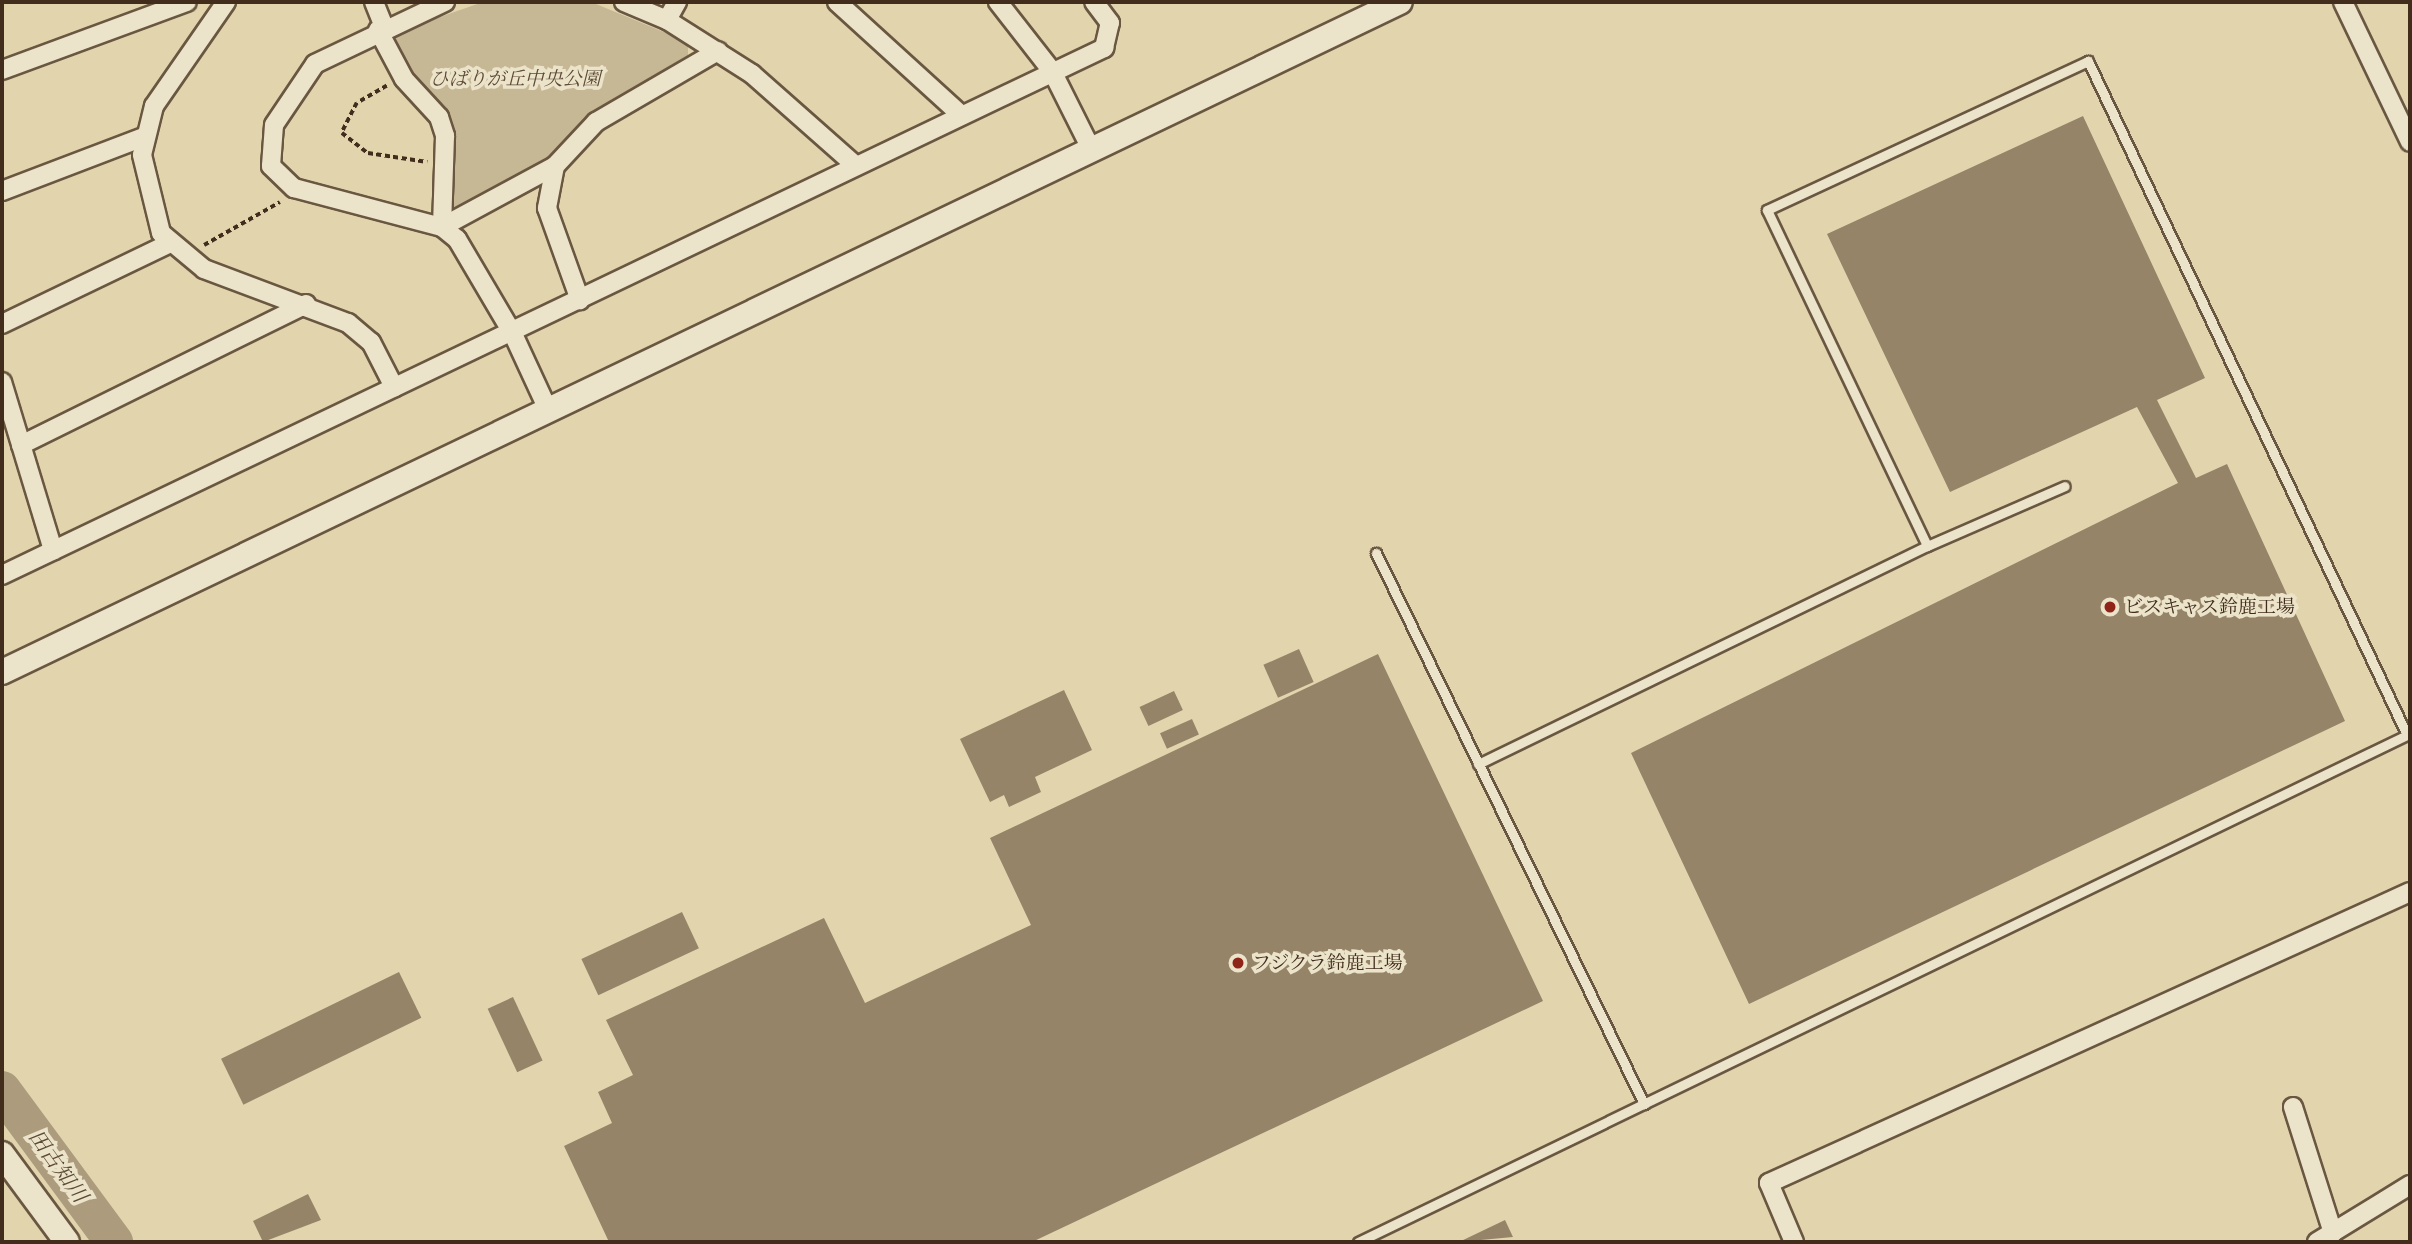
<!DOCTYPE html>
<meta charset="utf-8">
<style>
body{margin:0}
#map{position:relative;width:2412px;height:1244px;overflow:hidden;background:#e2d5ae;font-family:"Libre Caslon Text","Noto Serif JP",serif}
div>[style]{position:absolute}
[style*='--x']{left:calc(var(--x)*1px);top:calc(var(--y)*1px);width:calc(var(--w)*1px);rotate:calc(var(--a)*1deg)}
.green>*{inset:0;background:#c7b895}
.river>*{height:38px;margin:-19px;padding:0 19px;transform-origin:19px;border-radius:19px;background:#ac9c7d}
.building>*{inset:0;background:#958468;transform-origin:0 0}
.path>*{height:3.5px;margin-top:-1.75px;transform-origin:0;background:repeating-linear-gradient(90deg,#422d1d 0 5px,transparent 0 8.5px)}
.roads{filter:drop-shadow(2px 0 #6a5741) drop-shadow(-2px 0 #6a5741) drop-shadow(0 2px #6a5741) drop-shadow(0 -2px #6a5741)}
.lane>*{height:9px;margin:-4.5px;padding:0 4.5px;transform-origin:4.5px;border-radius:4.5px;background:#ece4ca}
.street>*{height:18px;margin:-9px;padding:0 9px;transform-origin:9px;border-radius:9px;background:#ece4ca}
.secondary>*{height:24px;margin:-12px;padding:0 12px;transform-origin:12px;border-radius:12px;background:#ece4ca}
.dots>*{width:19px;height:19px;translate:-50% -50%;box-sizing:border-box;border:4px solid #ece4ca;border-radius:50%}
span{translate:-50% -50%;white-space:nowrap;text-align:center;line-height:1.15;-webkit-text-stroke:7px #ece4ca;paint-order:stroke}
.park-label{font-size:19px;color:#5d4935;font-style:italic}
.poi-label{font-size:19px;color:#422d1d}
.left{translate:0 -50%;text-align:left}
.water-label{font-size:21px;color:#5c4935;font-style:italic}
.frame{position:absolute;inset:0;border:4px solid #422d1d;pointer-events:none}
</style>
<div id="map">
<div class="green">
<div style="clip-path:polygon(483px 2px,596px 4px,688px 42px,688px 55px,594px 111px,544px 167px,459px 210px,452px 205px,454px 133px,406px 69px,394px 40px,400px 31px)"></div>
</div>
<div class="river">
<div style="--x:2;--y:1090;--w:189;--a:53.6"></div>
</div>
<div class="building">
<div style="clip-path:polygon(2083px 116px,2205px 378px,2157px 400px,2196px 478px,2227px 464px,2345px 721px,1749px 1004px,1631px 753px,2178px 483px,2137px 407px,1950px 492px,1827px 234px)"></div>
<div style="left:1299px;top:649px;width:36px;height:39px;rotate:66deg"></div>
<div style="clip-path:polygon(1378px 654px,1543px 1001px,1032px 1242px,609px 1242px,564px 1146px,612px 1123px,598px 1092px,633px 1075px,606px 1020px,824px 918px,865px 1003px,1031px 925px,990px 838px)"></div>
<div style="clip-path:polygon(1064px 690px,1092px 750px,1035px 777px,1041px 792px,1009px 807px,1004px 795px,990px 802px,960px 739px)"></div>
<div style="left:1174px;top:691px;width:21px;height:38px;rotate:65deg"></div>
<div style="left:1192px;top:719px;width:17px;height:35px;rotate:66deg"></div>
<div style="left:682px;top:912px;width:40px;height:111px;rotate:65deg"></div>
<div style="left:399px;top:972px;width:51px;height:198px;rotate:64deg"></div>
<div style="left:513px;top:997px;width:70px;height:28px;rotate:65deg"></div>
<div style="clip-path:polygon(308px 1194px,321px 1220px,263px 1242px,253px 1221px)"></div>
<div style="clip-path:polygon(1505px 1220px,1513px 1237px,1459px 1242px)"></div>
</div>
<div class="path">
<div style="--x:387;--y:86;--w:34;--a:150"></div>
<div style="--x:357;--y:103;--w:34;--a:117"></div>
<div style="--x:342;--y:133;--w:33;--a:38"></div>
<div style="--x:368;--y:153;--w:60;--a:8.7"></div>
<div style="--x:204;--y:245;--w:87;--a:-29.5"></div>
</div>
<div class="roads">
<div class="lane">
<div style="--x:1376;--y:553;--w:613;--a:64.06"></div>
<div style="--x:1478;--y:764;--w:499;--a:-25.9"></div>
<div style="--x:1927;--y:546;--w:150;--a:-23.5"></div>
<div style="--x:1358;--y:1242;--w:1165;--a:-25.8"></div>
<div style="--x:2407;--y:735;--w:746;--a:-115.33"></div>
<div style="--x:2088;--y:61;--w:354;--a:155.1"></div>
<div style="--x:1767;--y:210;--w:372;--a:64.5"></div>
</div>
<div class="street">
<div style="--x:226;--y:2;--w:126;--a:124.7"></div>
<div style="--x:154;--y:106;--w:50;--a:103.8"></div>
<div style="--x:142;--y:155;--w:80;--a:76.3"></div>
<div style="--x:161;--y:233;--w:56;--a:39.9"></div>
<div style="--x:204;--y:269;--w:154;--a:20.6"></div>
<div style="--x:348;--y:323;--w:30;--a:40"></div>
<div style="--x:371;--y:342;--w:51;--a:62.9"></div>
<div style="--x:374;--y:2;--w:27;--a:68"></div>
<div style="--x:445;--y:2;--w:144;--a:154.5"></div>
<div style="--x:315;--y:64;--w:73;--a:123.9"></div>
<div style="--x:274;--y:125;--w:41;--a:94.2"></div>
<div style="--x:271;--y:166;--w:32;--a:44"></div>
<div style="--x:294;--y:188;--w:153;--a:14.8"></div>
<div style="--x:442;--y:227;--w:19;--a:39"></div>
<div style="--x:457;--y:239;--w:110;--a:59.5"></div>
<div style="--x:513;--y:334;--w:86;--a:65.2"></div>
<div style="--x:624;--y:2;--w:47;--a:22.7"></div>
<div style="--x:667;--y:20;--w:101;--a:32.4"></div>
<div style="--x:752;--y:74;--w:139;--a:41.5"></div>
<div style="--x:837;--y:2;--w:166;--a:42.3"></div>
<div style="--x:998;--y:2;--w:88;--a:52"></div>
<div style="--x:1052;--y:71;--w:89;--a:63.4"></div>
<div style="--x:2343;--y:2;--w:155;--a:64.4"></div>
<div style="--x:667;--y:20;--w:21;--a:-61"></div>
<div style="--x:378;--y:30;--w:55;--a:62"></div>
<div style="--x:404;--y:79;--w:52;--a:47.4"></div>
<div style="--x:439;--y:117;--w:20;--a:72"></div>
<div style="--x:445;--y:136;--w:91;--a:91.9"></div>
<div style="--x:2;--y:70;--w:197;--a:-20.2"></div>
<div style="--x:555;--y:166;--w:43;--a:100.8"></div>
<div style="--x:547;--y:208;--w:98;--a:70.3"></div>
<div style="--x:2;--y:191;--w:154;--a:-20.9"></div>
<div style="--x:442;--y:227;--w:128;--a:-28.4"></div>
<div style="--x:555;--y:166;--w:60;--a:-47"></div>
<div style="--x:596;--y:122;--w:141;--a:-30.2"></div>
<div style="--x:2;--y:324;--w:187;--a:-25.7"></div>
<div style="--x:2;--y:382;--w:176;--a:73.1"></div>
<div style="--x:21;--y:445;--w:318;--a:-26.3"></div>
<div style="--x:2;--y:575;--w:1222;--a:-25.56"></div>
<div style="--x:1104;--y:48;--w:26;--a:-77"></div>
<div style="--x:1110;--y:23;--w:26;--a:-127"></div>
<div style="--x:2293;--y:1107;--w:132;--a:72.4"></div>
<div style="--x:1794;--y:1242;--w:64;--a:-113"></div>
<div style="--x:1769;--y:1183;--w:704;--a:-24.42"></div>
<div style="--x:2317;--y:1242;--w:109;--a:-31.5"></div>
</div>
<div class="secondary">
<div style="--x:2;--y:672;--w:1550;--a:-25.61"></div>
<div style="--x:2;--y:1154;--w:109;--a:53.5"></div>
</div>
</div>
<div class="dots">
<div style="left:2110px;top:607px;background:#8f2418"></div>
<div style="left:1238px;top:963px;background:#8f2418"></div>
</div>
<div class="park-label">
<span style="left:515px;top:79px">ひばりが丘中央公園</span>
</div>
<div class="poi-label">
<span class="left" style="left:2124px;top:607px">ビスキャス鈴鹿工場</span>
<span class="left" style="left:1252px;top:963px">フジクラ鈴鹿工場</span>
</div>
<div class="water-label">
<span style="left:58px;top:1166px;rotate:54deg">田古知川</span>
</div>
<div class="frame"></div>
</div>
